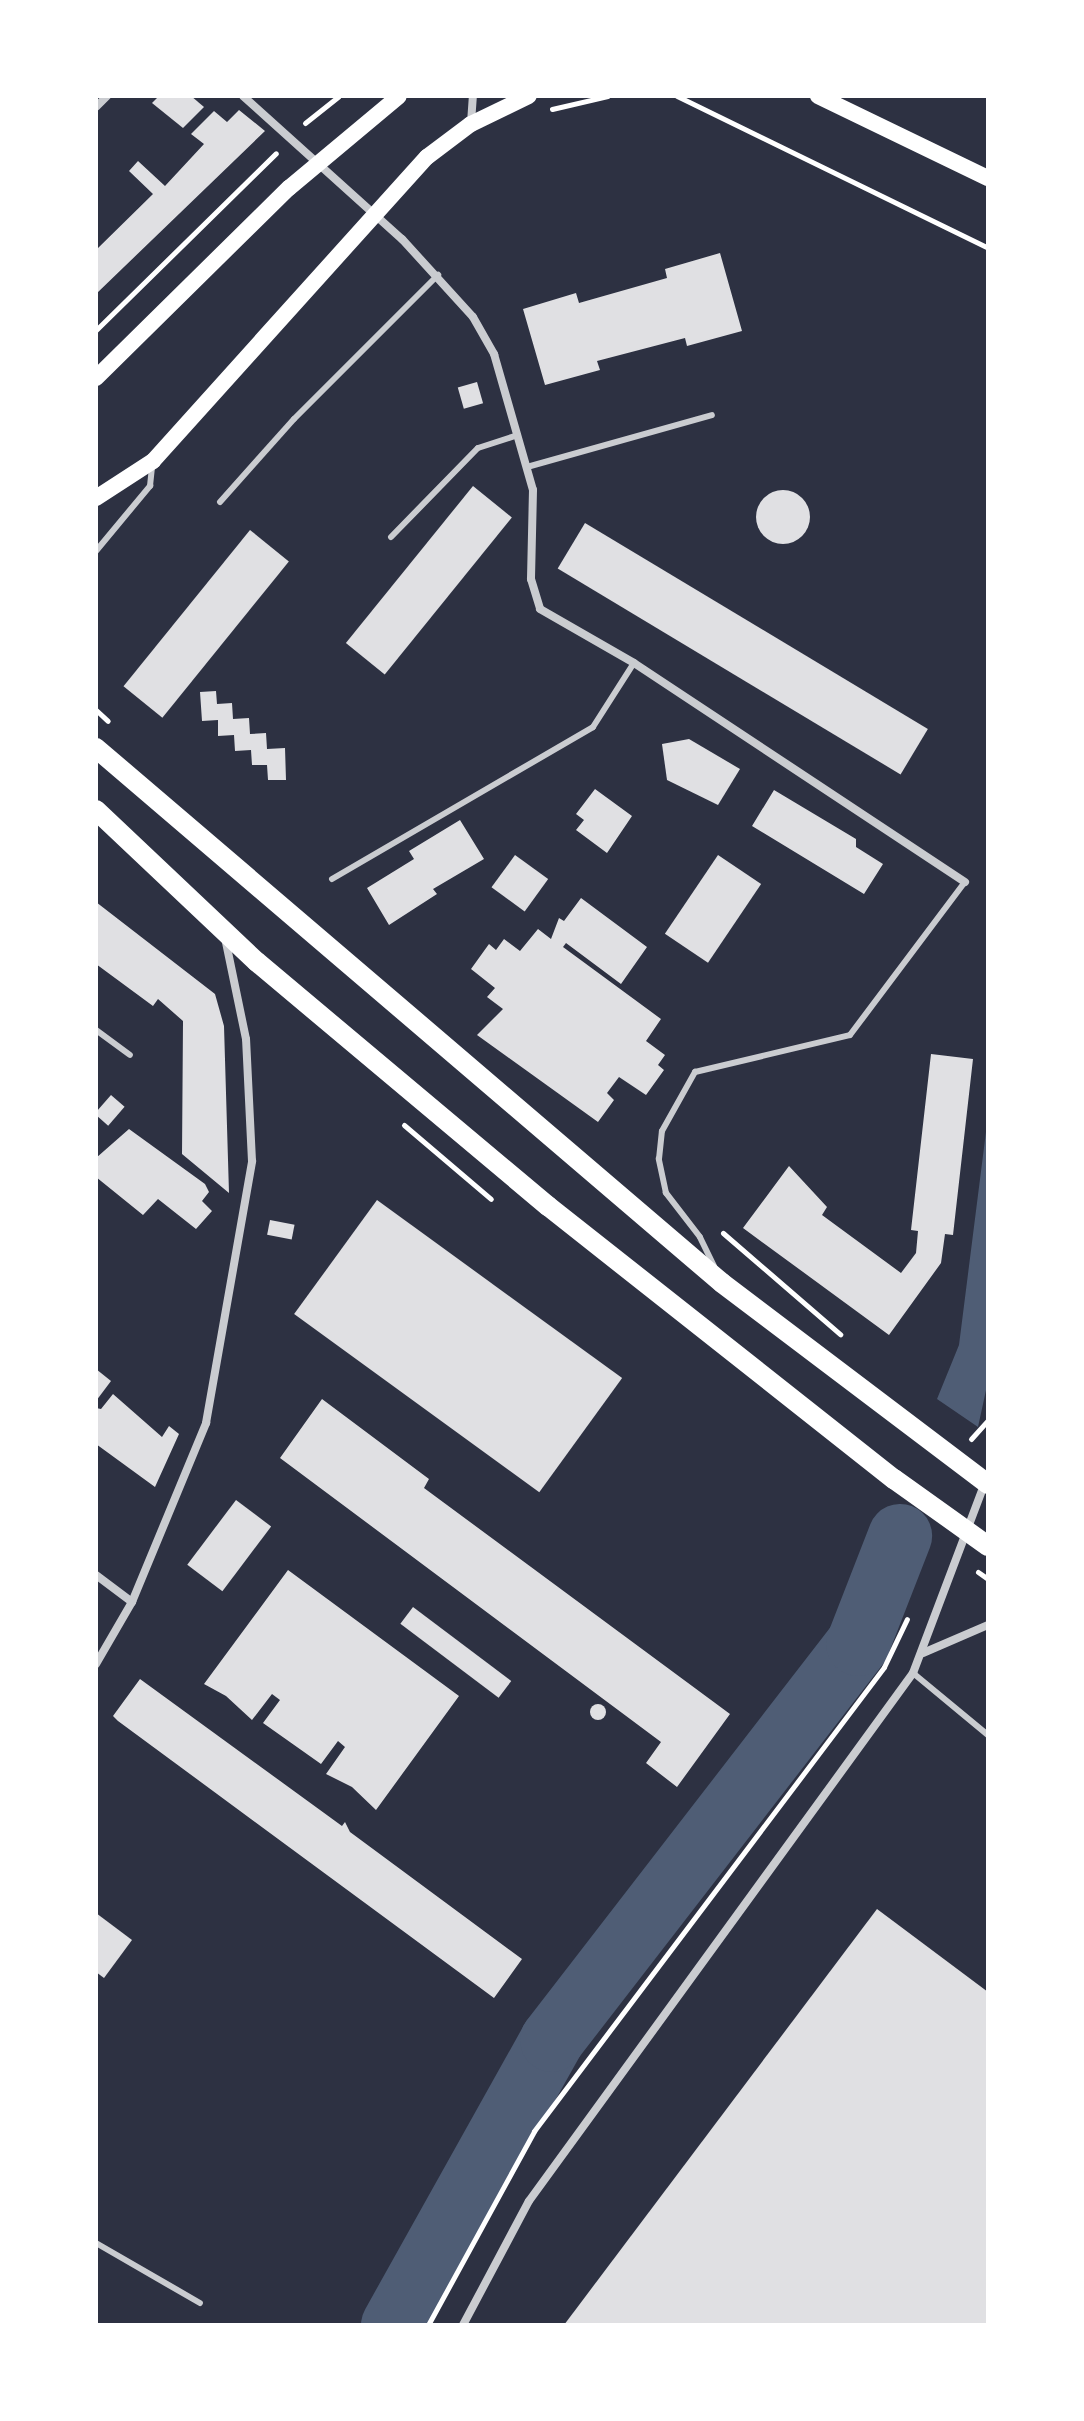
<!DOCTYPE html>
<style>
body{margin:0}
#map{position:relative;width:1084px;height:2421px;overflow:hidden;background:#2d3142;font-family:Cabin,sans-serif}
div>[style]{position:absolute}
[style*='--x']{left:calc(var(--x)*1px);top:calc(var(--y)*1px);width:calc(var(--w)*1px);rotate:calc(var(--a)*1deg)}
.water>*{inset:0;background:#4f5d75}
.river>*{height:64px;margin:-32px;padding:0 32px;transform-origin:32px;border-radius:32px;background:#4f5d75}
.building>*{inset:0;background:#e0e0e3;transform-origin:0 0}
.round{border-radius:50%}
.path>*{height:5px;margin:-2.5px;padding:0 2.5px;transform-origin:2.5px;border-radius:2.5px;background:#fff}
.service>*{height:6px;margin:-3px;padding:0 3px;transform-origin:3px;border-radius:3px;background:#caccd0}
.minor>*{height:8px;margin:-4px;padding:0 4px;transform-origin:4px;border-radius:4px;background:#caccd0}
.secondary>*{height:16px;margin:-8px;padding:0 8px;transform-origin:8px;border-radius:8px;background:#fff}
.primary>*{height:20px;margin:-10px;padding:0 10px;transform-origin:10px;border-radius:10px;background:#fff}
span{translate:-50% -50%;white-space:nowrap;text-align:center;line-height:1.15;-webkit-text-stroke:7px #fff;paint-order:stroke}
.frame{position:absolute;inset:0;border:98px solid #fff;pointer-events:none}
</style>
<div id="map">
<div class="water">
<div style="clip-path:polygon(988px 1116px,988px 1381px,978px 1427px,937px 1399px,959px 1345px)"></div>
</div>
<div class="river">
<div style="--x:393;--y:2325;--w:326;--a:-60.8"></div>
<div style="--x:552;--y:2040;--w:500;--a:-52.31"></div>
<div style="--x:858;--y:1644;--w:116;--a:-68.7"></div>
</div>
<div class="building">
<div style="clip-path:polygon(159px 96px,191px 96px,204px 107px,183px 128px,152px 103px)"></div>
<div style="clip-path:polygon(239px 110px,265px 131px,96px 294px,96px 250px,153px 194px,129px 171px,138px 161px,165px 186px,204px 144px,191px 134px,214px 111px,227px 122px)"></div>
<div style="clip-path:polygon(720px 253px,742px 331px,687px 346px,685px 338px,597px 361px,600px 370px,545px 385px,523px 309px,576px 293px,579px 303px,667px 278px,665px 269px)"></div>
<div style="left:477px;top:382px;width:22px;height:20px;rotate:74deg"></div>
<div style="left:473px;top:486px;width:50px;height:202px;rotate:39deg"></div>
<div class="round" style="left:756px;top:490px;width:54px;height:54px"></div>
<div style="left:585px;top:523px;width:400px;height:53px;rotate:31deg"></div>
<div style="left:250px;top:530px;width:50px;height:201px;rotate:39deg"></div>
<div style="clip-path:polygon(216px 691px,217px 704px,232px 703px,233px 719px,249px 718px,250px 734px,266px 733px,267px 749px,285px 748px,286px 780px,268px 780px,267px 765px,252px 765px,251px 750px,235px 751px,234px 735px,218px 736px,218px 720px,202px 721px,200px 692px)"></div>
<div style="clip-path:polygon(689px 739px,740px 769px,718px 805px,667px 780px,662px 744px)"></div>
<div style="clip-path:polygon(595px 789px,632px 816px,607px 853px,576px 830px,584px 820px,576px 814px)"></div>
<div style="clip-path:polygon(774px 790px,856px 839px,856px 847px,883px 864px,864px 894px,752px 826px)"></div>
<div style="clip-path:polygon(460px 820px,484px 859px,433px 889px,437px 894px,389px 925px,367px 888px,414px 859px,409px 851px)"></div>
<div style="left:515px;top:855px;width:41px;height:40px;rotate:36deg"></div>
<div style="left:718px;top:855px;width:52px;height:95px;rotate:34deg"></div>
<div style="clip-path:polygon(581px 898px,647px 947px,621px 984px,566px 943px,563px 947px,661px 1019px,646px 1041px,665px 1055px,658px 1065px,664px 1070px,646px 1095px,619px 1077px,607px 1093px,614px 1100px,598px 1122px,477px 1035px,503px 1009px,487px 997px,495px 988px,471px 969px,489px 944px,496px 950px,504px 939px,520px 951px,538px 929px,551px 939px,559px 918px,564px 921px)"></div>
<div style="clip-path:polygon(96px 902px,215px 994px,224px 1026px,229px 1193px,182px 1154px,183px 1021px,158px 999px,153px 1006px,96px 964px)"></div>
<div style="clip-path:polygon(931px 1054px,973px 1059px,953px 1235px,945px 1234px,941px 1263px,889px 1335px,743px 1228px,789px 1166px,827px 1207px,822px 1215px,901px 1273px,916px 1253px,918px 1231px,911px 1230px)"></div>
<div style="left:111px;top:1095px;width:18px;height:25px;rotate:41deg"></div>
<div style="clip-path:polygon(129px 1129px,205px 1184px,209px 1192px,202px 1201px,212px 1211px,196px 1229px,158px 1199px,143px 1215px,96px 1177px,96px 1158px)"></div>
<div style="left:377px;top:1200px;width:303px;height:141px;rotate:36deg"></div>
<div style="left:270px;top:1220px;width:25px;height:15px;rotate:11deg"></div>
<div style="clip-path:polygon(96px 1369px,111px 1381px,96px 1401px)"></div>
<div style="clip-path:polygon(113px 1394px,162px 1437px,169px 1426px,179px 1434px,155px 1487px,96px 1444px,96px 1408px,101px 1409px)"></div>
<div style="clip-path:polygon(322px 1399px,429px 1479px,424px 1488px,730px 1714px,677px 1787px,646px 1763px,661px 1742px,280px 1458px)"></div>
<div style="left:236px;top:1500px;width:44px;height:81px;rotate:37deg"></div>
<div style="clip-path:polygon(288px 1570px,459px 1696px,376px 1810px,352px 1787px,326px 1774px,345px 1747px,338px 1741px,321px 1764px,263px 1723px,280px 1700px,272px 1694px,252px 1720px,226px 1696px,204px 1684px)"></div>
<div style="left:413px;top:1607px;width:123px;height:21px;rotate:37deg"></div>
<div style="clip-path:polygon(140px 1679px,342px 1826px,345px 1822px,350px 1832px,522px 1959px,494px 1998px,118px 1721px,113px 1716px)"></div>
<div class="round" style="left:590px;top:1704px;width:16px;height:16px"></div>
<div style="clip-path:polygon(877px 1909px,988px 1992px,988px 2325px,564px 2325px)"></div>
<div style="clip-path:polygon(96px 1913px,132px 1940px,104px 1978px,96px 1972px)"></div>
</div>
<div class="path">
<div style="--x:677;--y:96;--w:346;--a:26"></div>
<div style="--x:552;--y:109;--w:57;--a:-13.1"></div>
<div style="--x:305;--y:123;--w:43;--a:-38.5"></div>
<div style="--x:96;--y:330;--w:252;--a:-44.5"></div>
<div style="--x:96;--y:710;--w:16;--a:43"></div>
<div style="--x:404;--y:1125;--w:114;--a:40.4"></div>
<div style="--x:723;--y:1233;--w:155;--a:40.8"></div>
<div style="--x:971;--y:1439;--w:25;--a:-48"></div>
<div style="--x:978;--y:1572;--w:12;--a:35"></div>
<div style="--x:428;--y:2325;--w:221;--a:-61.3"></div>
<div style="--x:534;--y:2131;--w:581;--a:-52.97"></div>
<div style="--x:884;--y:1667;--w:53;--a:-64.4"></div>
</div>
<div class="service">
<div style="--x:527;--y:467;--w:192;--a:-15.7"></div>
<div style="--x:220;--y:502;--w:111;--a:-48.3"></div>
<div style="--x:294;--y:419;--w:204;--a:-45"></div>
<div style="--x:391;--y:537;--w:124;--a:-45.7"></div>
<div style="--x:478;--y:448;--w:42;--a:-18"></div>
<div style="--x:96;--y:551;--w:85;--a:-50.3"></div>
<div style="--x:150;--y:486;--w:20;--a:-84"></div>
<div style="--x:332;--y:879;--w:302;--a:-30.2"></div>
<div style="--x:593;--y:727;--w:76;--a:-57.4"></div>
<div style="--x:96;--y:1030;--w:42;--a:36.3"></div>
<div style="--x:714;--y:1266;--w:32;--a:-116"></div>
<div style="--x:700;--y:1237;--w:56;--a:-127.7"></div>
<div style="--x:666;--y:1193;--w:35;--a:-102"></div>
<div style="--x:659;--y:1159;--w:28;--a:-84"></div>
<div style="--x:662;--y:1131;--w:68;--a:-60.8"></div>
<div style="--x:695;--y:1072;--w:159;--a:-13.4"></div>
<div style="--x:850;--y:1035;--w:191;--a:-53.1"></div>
<div style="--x:913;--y:1673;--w:97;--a:39.6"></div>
<div style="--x:96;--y:2243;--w:120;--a:30"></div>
</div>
<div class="minor">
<div style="--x:243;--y:96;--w:214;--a:42"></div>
<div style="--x:402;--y:239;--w:105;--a:47.7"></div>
<div style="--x:473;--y:317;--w:43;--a:60.4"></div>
<div style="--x:494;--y:354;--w:141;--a:74"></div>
<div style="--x:533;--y:490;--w:89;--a:91.3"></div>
<div style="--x:531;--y:579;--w:31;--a:73"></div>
<div style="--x:540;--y:609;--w:108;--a:29.9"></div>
<div style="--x:634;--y:663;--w:397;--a:33.5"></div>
<div style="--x:96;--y:107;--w:16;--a:-45"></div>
<div style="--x:471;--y:123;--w:27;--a:-86"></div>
<div style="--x:96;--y:1575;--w:45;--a:36.9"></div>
<div style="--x:923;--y:1653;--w:71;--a:-23.3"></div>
<div style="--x:96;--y:1664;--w:72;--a:-59.9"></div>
<div style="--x:132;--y:1602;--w:194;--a:-67.5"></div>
<div style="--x:206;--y:1423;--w:266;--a:-80"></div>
<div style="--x:252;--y:1161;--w:122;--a:-92.8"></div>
<div style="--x:246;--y:1039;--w:103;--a:-101.7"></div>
<div style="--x:463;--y:2325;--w:140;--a:-62"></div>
<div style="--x:529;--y:2201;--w:653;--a:-53.97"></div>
<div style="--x:913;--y:1673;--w:201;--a:-69.3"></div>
</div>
<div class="secondary">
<div style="--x:818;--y:96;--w:189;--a:25.8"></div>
<div style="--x:96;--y:378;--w:271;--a:-44.6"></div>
<div style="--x:289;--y:188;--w:143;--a:-39.9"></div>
<div style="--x:96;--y:498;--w:68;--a:-33"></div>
<div style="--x:153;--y:461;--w:409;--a:-48"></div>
<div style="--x:427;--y:157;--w:55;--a:-36.9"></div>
<div style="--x:471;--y:124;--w:64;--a:-25.8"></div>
</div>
<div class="primary">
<div style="--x:96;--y:748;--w:823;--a:40.52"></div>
<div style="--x:722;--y:1283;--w:333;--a:37.1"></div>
<div style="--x:96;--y:810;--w:221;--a:43.4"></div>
<div style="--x:257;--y:962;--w:380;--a:40"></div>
<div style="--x:548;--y:1206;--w:441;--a:38.3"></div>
<div style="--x:894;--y:1479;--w:115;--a:35.5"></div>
</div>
<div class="frame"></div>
</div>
